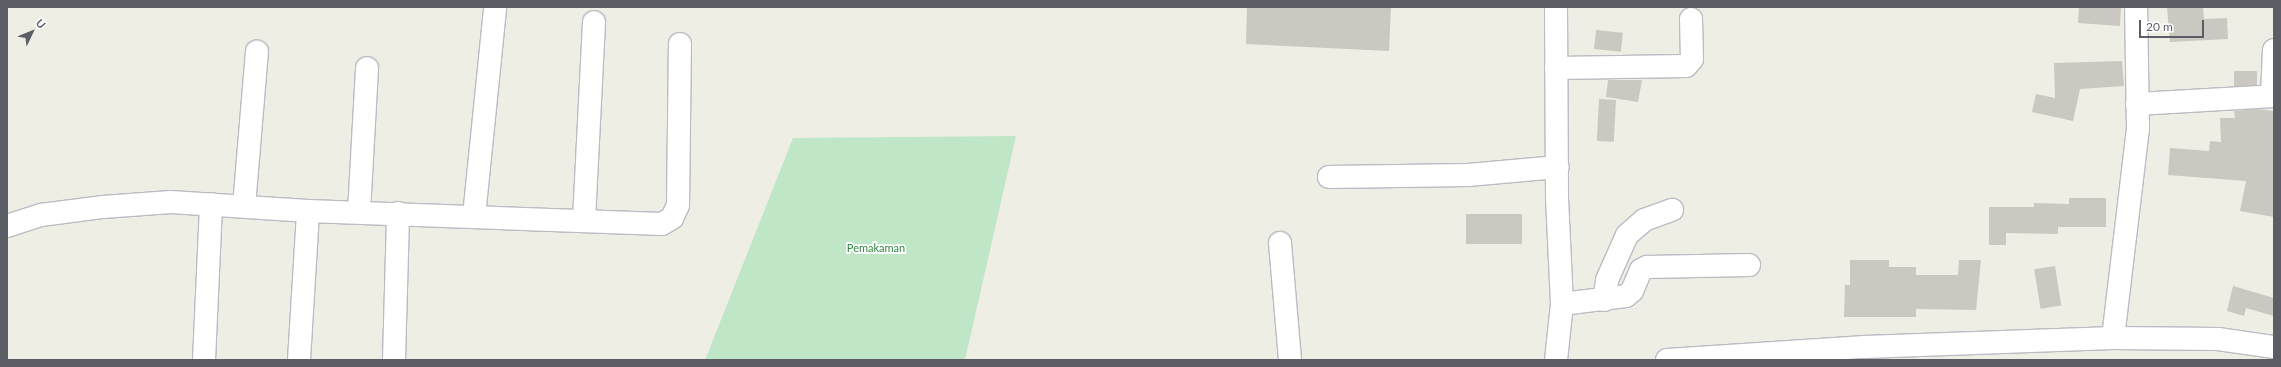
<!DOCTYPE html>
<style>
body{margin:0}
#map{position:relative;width:2281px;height:367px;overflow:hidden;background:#efeee4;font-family:Lato,sans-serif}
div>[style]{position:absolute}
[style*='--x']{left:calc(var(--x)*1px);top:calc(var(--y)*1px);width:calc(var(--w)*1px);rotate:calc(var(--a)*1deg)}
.green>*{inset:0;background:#bfe7c7}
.building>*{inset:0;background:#cac8c1;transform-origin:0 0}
.roads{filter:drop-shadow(1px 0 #bbbcc3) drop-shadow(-1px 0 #bbbcc3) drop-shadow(0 1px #bbbcc3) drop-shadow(0 -1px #bbbcc3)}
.minor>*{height:22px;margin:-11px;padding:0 11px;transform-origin:11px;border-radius:11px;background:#fff}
span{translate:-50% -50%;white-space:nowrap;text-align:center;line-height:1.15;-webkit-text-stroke:3.5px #fff;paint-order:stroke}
.park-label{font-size:11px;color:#328545}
.frame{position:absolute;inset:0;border:8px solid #5c5e65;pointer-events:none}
.north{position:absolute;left:12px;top:12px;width:40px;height:40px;-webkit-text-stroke:3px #fff;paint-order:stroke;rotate:47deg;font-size:11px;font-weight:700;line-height:16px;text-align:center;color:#5c5e65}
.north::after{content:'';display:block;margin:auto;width:14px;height:18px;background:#5c5e65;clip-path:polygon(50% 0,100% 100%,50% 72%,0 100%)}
.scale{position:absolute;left:2139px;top:20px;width:65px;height:18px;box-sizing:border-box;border:2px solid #5c5e65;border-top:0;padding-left:5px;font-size:12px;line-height:14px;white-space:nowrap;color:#5c5e65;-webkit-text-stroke:3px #fff;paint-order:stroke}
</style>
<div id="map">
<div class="green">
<div style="clip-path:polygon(1016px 136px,965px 360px,705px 360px,793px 138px)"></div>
</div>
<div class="building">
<div style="clip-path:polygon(1247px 7px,1391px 7px,1389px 51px,1246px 44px)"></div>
<div style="clip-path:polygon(2079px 7px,2121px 7px,2120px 26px,2078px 23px)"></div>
<div style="clip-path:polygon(2167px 7px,2203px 7px,2204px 19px,2227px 18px,2228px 39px,2170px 42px)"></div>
<div style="left:1596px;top:30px;width:27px;height:19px;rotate:6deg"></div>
<div style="clip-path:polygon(2122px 61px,2124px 86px,2080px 89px,2073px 121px,2032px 112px,2036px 94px,2055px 98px,2054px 63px)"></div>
<div style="left:2234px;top:71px;width:23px;height:15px"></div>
<div style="clip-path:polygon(1608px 80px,1642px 80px,1638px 102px,1606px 97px)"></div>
<div style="left:1599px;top:99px;width:17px;height:42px;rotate:3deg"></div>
<div style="clip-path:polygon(2258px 109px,2274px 111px,2274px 217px,2240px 211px,2246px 181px,2168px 175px,2170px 148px,2209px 151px,2210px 141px,2221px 142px,2220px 118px,2235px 118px,2234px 111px)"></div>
<div style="clip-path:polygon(2069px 198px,2106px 198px,2106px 227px,2058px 227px,2058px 234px,2006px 233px,2006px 245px,1989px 245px,1989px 207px,2034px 207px,2034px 203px,2069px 204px)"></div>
<div style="left:1522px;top:214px;width:30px;height:56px;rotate:90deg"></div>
<div style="clip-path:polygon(1850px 260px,1889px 260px,1889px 267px,1916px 267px,1916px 275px,1958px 275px,1959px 260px,1981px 260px,1976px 310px,1916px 309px,1916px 317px,1844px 317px,1845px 285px,1850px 285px)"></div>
<div style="left:2055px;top:266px;width:40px;height:21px;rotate:81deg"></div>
<div style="clip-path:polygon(2233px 286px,2274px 298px,2274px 316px,2246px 308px,2244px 316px,2227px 311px)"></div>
</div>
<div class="roads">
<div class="minor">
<div style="--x:1556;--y:7;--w:191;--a:89.7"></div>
<div style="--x:1557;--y:198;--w:106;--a:87.3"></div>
<div style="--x:1562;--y:304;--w:56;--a:96.1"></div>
<div style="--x:1556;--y:68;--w:130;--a:-0.9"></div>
<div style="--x:1686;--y:66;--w:9;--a:-49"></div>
<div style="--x:1692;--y:59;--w:40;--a:-91.4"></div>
<div style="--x:2272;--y:96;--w:46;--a:-87.5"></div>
<div style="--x:2137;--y:104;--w:137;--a:-3.3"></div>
<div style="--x:1329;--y:177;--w:139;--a:-0.8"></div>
<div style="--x:1468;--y:175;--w:90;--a:-5.1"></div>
<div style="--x:244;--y:206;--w:155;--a:-85.2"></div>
<div style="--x:359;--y:212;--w:144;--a:-86.8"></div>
<div style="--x:474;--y:216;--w:209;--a:-84.2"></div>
<div style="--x:584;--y:220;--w:198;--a:-87.1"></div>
<div style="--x:7;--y:226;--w:36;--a:-18"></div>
<div style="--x:41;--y:215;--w:63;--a:-7.4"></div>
<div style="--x:103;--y:207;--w:68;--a:-4.2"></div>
<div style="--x:171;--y:202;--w:137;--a:3.8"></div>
<div style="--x:308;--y:211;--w:354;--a:2.1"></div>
<div style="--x:662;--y:224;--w:12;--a:-31"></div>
<div style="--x:672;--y:218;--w:14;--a:-65"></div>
<div style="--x:678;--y:205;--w:161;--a:-89.3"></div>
<div style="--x:1280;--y:243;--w:117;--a:85.1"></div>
<div style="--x:1604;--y:300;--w:20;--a:-81"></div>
<div style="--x:1607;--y:280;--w:49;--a:-66"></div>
<div style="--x:1627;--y:235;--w:23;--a:-41"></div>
<div style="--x:1644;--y:220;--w:30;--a:-20"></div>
<div style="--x:1562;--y:304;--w:64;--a:-7.1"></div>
<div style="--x:1626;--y:296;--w:8;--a:-40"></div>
<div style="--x:1632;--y:291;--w:23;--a:-67"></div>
<div style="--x:1641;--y:270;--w:7;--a:-27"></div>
<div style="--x:1647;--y:267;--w:102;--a:-1.1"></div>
<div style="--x:2113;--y:338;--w:210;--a:-83.2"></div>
<div style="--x:2138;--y:129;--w:122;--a:-90.9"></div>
<div style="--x:204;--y:360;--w:156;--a:-87.4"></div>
<div style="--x:299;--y:360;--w:149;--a:-86.5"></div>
<div style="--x:394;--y:360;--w:147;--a:-88.4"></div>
<div style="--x:1667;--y:360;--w:198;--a:-3.8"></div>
<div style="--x:1865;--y:347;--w:248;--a:-2.1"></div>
<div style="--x:2113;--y:338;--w:105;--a:0.5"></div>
<div style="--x:2218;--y:339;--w:57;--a:8.1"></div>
</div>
</div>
<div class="park-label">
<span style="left:876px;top:248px">Pemakaman</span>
</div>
<div class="frame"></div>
<div class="north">U</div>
<div class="scale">20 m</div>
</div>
